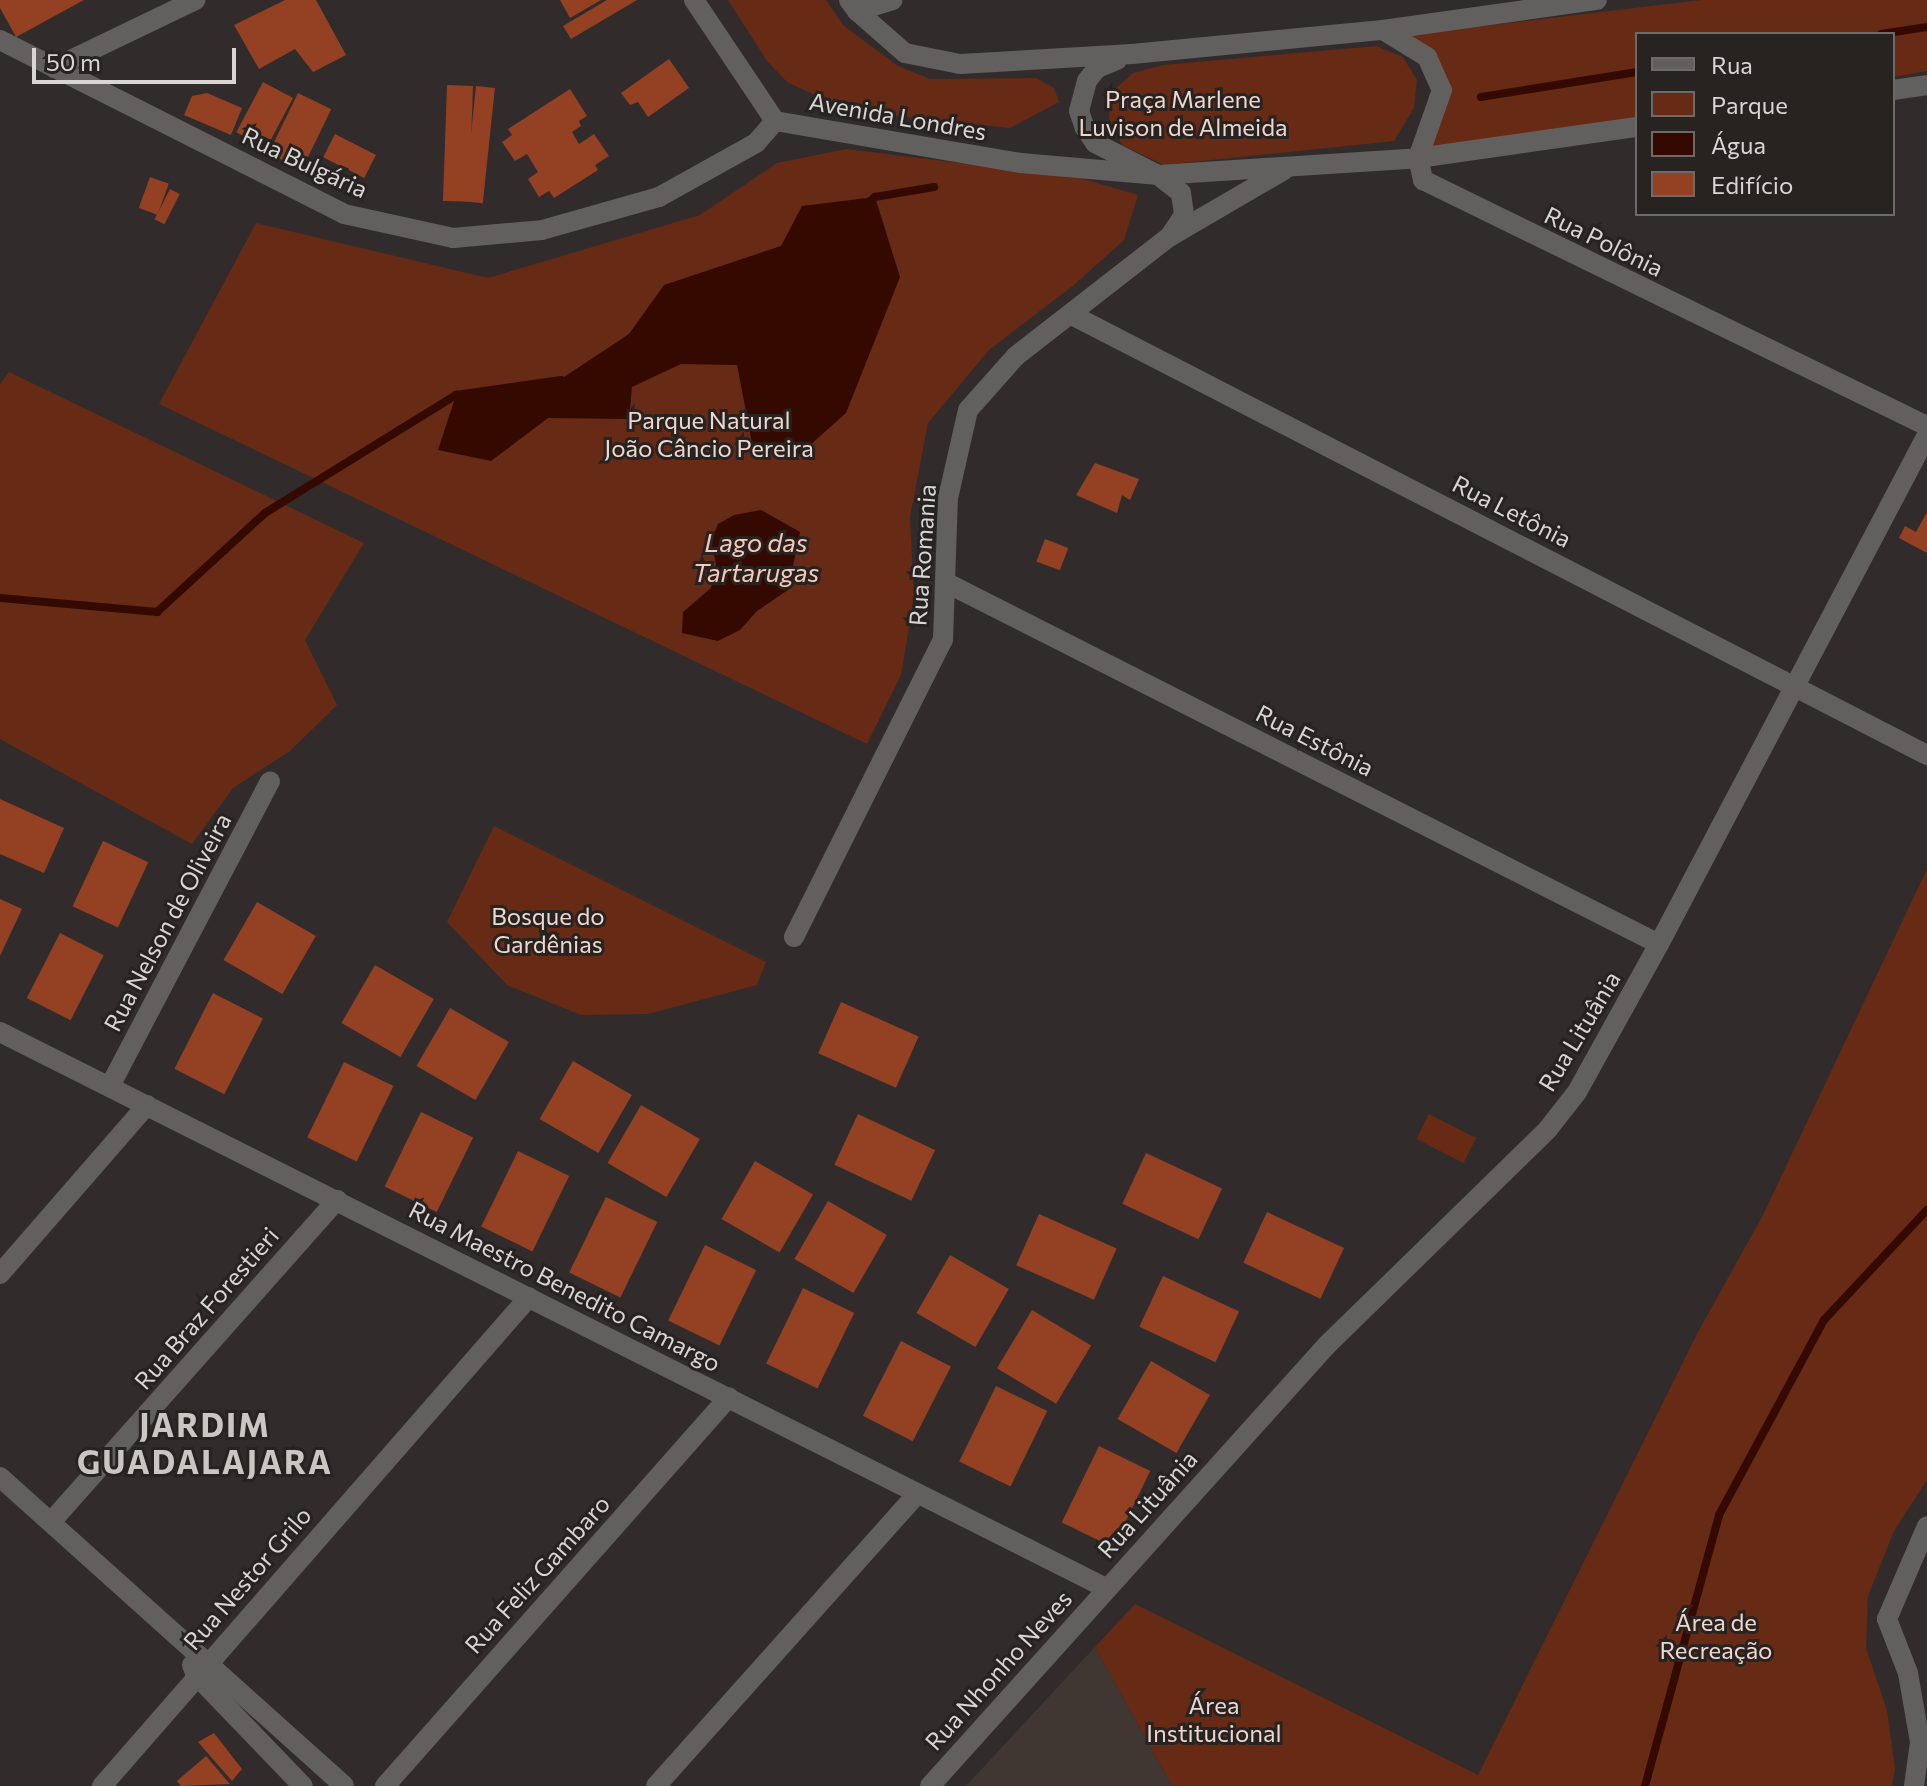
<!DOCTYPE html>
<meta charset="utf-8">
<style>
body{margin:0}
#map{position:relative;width:1927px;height:1786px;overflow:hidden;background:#312c2b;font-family:Commissioner,sans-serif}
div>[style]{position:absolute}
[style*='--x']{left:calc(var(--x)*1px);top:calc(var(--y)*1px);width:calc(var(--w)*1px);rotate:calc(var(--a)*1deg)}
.built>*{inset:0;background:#403632}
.green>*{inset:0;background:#662a15;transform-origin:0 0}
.water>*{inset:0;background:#340a00}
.stream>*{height:8px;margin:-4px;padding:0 4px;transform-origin:4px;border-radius:4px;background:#340a00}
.building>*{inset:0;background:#934023;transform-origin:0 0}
.minor>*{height:20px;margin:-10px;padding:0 10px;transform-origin:10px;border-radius:10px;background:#62605f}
span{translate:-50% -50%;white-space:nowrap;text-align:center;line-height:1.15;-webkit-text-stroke:6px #272321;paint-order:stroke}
.park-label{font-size:24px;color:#efd6ce}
.street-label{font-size:24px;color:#d8d5d4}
.water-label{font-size:26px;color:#f8c7b7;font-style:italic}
.district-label{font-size:32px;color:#cbc5c3;font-weight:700;letter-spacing:2px}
.legend{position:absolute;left:1635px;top:32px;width:260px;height:184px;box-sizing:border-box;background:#272321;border:2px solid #6e6a69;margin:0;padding:10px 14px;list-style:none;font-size:24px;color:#d8d5d4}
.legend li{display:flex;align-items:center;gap:16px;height:40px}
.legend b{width:40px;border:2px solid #6e6a69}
.scale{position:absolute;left:32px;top:48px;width:204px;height:36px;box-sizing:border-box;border:4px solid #d8d5d4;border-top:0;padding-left:10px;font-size:24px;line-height:28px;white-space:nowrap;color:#d8d5d4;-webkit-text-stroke:6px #272321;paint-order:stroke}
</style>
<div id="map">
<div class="built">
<div style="clip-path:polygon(1095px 1647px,1172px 1786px,966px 1786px)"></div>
</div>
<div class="green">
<div style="clip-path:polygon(728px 0,826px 0,844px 26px,898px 66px,930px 79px,1036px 78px,1054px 88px,1059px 102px,1010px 128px,880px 114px,823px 99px,787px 82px,767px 61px)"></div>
<div style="clip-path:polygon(1701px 0,1927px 0,1927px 71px,1893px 77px,1893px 34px,1637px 34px,1637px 118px,1424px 153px,1446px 88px,1409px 35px)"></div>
<div style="clip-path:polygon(1376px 46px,1403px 57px,1417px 80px,1414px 108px,1394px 141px,1164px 165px,1122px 145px,1109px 118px,1113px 91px,1133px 73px,1163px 65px)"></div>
<div style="clip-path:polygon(846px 149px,1080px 178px,1138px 195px,1124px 240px,1074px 285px,989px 350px,928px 423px,910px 517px,914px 598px,901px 675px,867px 744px,159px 404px,256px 223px,488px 278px,700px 215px,777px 163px)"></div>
<div style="clip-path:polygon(9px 372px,364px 543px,305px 640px,337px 705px,290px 751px,233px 788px,192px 844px,0 739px,0 384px)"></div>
<div style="clip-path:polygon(494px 826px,766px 962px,757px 985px,648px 1014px,581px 1015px,507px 985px,447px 922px)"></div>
<div style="clip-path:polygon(1927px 869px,1927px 1480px,1894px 1531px,1868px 1596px,1866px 1648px,1887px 1710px,1895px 1769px,1892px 1786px,1172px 1786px,1095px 1647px,1135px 1604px,1478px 1775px,1698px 1332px,1763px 1215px)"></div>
<div style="left:1429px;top:1114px;width:53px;height:28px;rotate:27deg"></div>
</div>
<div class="water">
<div style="clip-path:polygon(875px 197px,900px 277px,846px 413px,800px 454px,752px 443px,737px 365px,681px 364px,632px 387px,629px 419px,548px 418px,491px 461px,438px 450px,456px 395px,555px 383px,629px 334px,664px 285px,781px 246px,802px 206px)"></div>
<div style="clip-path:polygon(761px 510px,800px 532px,788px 590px,757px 611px,740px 630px,718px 641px,682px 633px,683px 612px,711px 588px,716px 564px,711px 541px,718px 524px,734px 515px)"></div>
</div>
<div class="stream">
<div style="--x:1881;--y:34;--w:47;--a:-8.7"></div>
<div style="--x:1481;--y:97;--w:158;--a:-9.1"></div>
<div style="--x:868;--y:203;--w:9;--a:-41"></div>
<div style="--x:875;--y:197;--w:60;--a:-9.6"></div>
<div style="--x:0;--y:598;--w:158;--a:5.1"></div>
<div style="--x:157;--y:612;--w:147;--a:-42.5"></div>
<div style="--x:265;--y:513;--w:225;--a:-31.7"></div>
<div style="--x:456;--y:395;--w:106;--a:-8.1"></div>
<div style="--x:1645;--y:1786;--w:281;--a:-74.7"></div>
<div style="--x:1719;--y:1515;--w:221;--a:-61.7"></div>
<div style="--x:1824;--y:1320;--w:151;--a:-46.9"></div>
</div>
<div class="building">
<div style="clip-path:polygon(0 0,84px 0,16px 37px,0 8px)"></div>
<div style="clip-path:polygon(285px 0,316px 0,346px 55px,313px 72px,295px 49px,259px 69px,234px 25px)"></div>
<div style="clip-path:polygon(560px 0,601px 0,570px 18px)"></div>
<div style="clip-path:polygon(607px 0,637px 0,571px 39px,563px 26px)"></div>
<div style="clip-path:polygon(669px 59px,689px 88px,648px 117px,638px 102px,630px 105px,621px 93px)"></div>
<div style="left:263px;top:82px;width:34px;height:57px;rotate:28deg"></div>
<div style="left:447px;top:85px;width:26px;height:116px;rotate:2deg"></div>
<div style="left:476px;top:86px;width:19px;height:116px;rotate:6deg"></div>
<div style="clip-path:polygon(570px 89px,587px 116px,579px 121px,581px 126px,572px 132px,579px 144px,594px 134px,609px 156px,595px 165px,598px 170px,554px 198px,549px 191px,539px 197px,528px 179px,538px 172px,527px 154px,515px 161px,502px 142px,512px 135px,508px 129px)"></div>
<div style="clip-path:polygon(207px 93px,242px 108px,231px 135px,184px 115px,192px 96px)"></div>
<div style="left:298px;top:93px;width:37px;height:67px;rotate:26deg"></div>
<div style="left:335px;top:134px;width:46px;height:26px;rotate:27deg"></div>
<div style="left:150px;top:177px;width:20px;height:33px;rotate:20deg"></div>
<div style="left:170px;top:189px;width:11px;height:34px;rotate:27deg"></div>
<div style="clip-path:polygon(1095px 463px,1139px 479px,1130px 500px,1122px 495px,1117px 513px,1076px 495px)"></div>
<div style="clip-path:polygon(1927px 512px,1927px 553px,1899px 538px,1905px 526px,1916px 532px)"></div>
<div style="left:1045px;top:539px;width:25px;height:24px;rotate:21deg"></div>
<div style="clip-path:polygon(0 799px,64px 828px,44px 873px,0 854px)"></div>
<div style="left:103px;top:841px;width:50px;height:72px;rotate:25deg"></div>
<div style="clip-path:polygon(0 899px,22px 909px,0 956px)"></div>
<div style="left:257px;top:902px;width:68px;height:67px;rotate:30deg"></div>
<div style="left:60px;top:933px;width:49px;height:73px;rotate:27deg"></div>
<div style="left:375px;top:965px;width:68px;height:67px;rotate:30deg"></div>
<div style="left:213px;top:993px;width:56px;height:85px;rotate:27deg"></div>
<div style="left:841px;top:1002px;width:85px;height:56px;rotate:24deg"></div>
<div style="left:450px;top:1008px;width:68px;height:67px;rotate:30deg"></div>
<div style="left:573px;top:1061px;width:68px;height:67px;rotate:30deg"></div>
<div style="left:344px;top:1062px;width:55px;height:84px;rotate:26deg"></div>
<div style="left:641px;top:1105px;width:68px;height:67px;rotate:30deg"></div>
<div style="left:421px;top:1112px;width:58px;height:83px;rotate:26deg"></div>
<div style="left:858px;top:1114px;width:85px;height:56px;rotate:25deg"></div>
<div style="left:518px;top:1151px;width:57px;height:84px;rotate:26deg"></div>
<div style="left:1146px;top:1153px;width:84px;height:56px;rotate:25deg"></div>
<div style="left:755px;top:1161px;width:67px;height:67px;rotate:30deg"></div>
<div style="left:606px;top:1197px;width:57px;height:84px;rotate:26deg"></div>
<div style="left:828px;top:1201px;width:68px;height:67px;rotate:30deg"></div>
<div style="left:1267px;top:1212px;width:85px;height:56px;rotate:25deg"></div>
<div style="left:1039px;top:1214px;width:85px;height:56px;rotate:24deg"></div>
<div style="left:705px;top:1245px;width:57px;height:84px;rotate:26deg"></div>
<div style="left:950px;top:1255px;width:68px;height:67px;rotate:30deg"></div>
<div style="left:1163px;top:1276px;width:84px;height:56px;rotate:25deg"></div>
<div style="left:803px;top:1288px;width:57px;height:84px;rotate:26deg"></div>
<div style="left:1032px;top:1310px;width:69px;height:68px;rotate:31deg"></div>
<div style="left:901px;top:1341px;width:56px;height:84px;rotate:27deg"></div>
<div style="left:1151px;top:1361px;width:68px;height:67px;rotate:30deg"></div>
<div style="left:996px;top:1386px;width:57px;height:84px;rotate:26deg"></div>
<div style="left:1099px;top:1446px;width:57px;height:85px;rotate:26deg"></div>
<div style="clip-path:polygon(214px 1733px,242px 1769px,232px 1781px,198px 1742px)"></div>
<div style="clip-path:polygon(206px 1756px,230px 1784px,181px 1786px,177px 1781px)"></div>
</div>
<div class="minor">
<div style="--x:694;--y:0;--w:146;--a:56.2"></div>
<div style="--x:775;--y:121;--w:250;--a:9.7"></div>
<div style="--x:1021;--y:163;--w:138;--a:5"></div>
<div style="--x:1158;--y:175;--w:261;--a:-3.7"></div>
<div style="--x:1418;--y:158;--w:221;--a:-8.1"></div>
<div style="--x:849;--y:0;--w:14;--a:54"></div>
<div style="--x:857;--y:11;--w:64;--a:41.2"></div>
<div style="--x:905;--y:53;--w:56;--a:11.3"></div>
<div style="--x:960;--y:64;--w:172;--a:-3.3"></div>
<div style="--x:1132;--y:54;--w:252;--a:-5.5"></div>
<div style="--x:1383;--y:30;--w:216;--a:-8"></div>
<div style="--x:857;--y:11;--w:37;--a:-17"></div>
<div style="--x:1383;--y:30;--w:52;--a:31.5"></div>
<div style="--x:1427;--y:57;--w:36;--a:66"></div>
<div style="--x:1442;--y:90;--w:72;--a:109.4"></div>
<div style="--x:1418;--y:158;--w:23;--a:77"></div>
<div style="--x:1423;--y:180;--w:561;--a:26.02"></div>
<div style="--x:0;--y:40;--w:386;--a:26.8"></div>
<div style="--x:344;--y:214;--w:112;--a:12.4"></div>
<div style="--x:453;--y:238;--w:89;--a:-5.1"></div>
<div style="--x:542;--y:230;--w:122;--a:-15.8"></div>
<div style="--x:659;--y:197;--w:111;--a:-29.1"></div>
<div style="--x:756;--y:143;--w:29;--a:-49"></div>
<div style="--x:1117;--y:60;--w:22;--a:158"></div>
<div style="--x:1097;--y:68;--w:16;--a:128"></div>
<div style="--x:1087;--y:81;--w:31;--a:105"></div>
<div style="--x:1079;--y:111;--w:18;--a:71"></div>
<div style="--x:1085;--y:128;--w:18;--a:56"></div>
<div style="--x:1095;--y:143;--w:71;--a:26.9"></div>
<div style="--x:1158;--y:175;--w:29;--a:38"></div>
<div style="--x:1181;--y:193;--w:22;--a:82"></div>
<div style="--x:1184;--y:215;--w:25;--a:124"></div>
<div style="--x:54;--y:68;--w:157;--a:-25.7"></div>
<div style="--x:1893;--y:90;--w:34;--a:-8"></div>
<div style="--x:1072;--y:315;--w:962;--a:27.23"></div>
<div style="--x:947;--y:583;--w:798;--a:26.89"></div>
<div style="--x:794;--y:937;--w:332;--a:-63.4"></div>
<div style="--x:943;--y:640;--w:142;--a:-88"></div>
<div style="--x:948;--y:498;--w:90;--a:-77.2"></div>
<div style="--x:968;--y:410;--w:72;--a:-48.4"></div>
<div style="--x:1016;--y:356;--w:194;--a:-37.9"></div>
<div style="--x:1169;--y:237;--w:133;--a:-30.2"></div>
<div style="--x:0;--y:1032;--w:1238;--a:26.69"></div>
<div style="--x:110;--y:1086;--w:344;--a:-62.3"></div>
<div style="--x:0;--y:1274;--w:224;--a:-49"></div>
<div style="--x:0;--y:1477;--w:462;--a:41.9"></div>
<div style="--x:51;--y:1522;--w:431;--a:-48.4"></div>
<div style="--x:192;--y:1665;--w:11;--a:68"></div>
<div style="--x:196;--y:1675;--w:154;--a:46.1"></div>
<div style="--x:102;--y:1786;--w:649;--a:-48.87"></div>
<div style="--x:385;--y:1786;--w:519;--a:-48.51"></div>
<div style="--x:656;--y:1786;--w:390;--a:-48.2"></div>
<div style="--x:930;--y:1786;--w:593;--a:-48.01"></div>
<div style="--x:1327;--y:1345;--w:309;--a:-44.3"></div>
<div style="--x:1548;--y:1129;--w:47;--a:-51.9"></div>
<div style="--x:1577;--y:1092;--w:169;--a:-61"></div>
<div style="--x:1659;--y:944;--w:575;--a:-62.23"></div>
<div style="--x:1914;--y:1786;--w:44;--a:-82.2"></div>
<div style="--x:1920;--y:1742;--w:70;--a:-99.9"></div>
<div style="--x:1908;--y:1673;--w:58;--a:-111.3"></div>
<div style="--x:1887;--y:1619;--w:101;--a:-66.7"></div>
</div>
<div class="park-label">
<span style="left:1183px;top:113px">Praça Marlene<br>Luvison de Almeida</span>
<span style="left:709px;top:434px">Parque Natural<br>João Câncio Pereira</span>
<span style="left:548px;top:930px">Bosque do<br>Gardênias</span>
<span style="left:1716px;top:1636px">Área de<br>Recreação</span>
<span style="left:1214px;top:1719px">Área<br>Institucional</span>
</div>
<div class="street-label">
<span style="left:898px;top:116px;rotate:10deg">Avenida Londres</span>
<span style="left:305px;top:162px;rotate:25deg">Rua Bulgária</span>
<span style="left:1604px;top:241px;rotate:26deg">Rua Polônia</span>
<span style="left:1512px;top:511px;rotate:27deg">Rua Letônia</span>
<span style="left:922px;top:555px;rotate:-86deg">Rua Romania</span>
<span style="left:1315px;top:740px;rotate:27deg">Rua Estônia</span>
<span style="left:167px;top:922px;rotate:-62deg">Rua Nelson de Oliveira</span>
<span style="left:1579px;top:1031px;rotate:-59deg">Rua Lituânia</span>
<span style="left:565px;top:1286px;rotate:27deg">Rua Maestro Benedito Camargo</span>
<span style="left:206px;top:1308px;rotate:-49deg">Rua Braz Forestieri</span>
<span style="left:1147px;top:1504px;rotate:-48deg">Rua Lituânia</span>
<span style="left:537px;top:1574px;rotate:-48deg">Rua Feliz Gambaro</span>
<span style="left:247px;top:1578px;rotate:-49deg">Rua Nestor Grilo</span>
<span style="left:998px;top:1670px;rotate:-48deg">Rua Nhonho Neves</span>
</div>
<div class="water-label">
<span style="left:756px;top:557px">Lago das<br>Tartarugas</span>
</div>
<div class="district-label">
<span style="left:205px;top:1443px">JARDIM<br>GUADALAJARA</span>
</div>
<ul class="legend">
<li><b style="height:10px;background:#62605f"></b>Rua</li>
<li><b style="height:22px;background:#662a15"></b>Parque</li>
<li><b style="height:22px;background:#340a00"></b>Água</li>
<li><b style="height:22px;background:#934023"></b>Edifício</li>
</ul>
<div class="scale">50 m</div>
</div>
